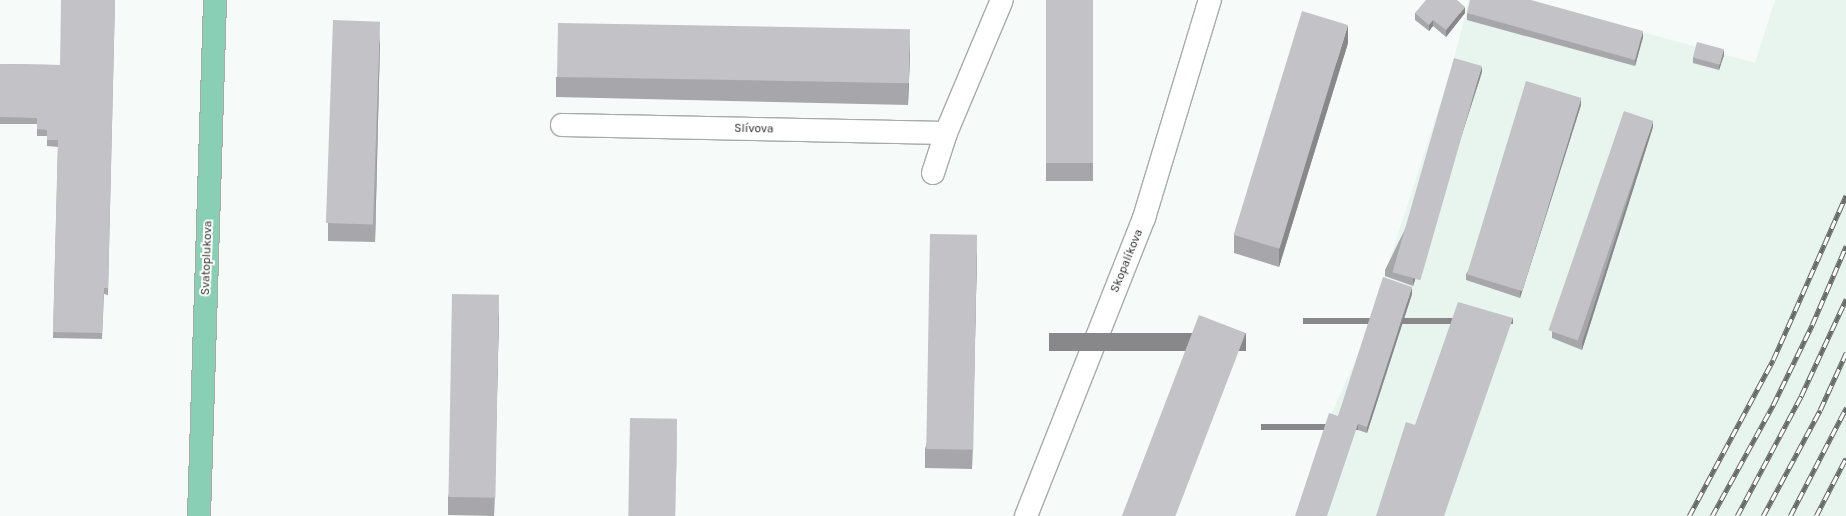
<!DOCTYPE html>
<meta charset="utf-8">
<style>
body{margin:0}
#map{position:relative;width:1846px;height:516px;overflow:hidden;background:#f6fbf9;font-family:Karla,sans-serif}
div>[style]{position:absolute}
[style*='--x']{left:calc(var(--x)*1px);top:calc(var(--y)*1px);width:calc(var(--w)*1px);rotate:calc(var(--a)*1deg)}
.built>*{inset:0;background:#e7f5ee}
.roads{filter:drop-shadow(1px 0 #a6aba8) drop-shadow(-1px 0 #a6aba8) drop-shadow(0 1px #a6aba8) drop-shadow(0 -1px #a6aba8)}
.minor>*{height:22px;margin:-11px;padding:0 11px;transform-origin:11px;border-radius:11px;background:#fff}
.major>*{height:22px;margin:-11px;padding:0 11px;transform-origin:11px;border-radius:11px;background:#89cfb6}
.rail>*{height:4.5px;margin-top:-2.25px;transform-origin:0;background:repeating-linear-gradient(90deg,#fff 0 9px,#666968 0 18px);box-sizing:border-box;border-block:1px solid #666968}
.wall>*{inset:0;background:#a7a7ab;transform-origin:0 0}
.shaded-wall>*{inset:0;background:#88888b;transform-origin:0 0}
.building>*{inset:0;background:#c2c2c7;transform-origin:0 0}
span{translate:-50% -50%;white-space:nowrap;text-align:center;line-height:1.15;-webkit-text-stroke:4px #fff;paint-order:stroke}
.street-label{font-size:12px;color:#212322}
</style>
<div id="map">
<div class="built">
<div style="clip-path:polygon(1469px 0,1527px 0,1755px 63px,1775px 0,1846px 0,1846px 516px,1297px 516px,1329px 419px,1362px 346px,1451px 70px)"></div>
</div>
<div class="roads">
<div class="minor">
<div style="--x:562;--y:125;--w:384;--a:1.2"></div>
<div style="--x:933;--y:173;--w:42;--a:-72"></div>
<div style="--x:946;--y:133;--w:144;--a:-67.2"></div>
<div style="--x:1026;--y:516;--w:321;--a:-68.4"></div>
<div style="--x:1144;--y:218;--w:228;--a:-73.2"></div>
</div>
<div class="major">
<div style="--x:199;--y:516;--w:516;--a:-88.22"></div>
</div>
</div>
<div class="rail">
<div style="--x:1689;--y:516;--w:177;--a:-61.7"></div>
<div style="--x:1773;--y:360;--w:180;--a:-66.1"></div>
<div style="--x:1712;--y:516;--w:127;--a:-61.2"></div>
<div style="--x:1773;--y:405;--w:89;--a:-64"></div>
<div style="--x:1812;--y:325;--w:86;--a:-66.7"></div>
<div style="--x:1737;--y:516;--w:136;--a:-61.9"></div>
<div style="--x:1801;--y:396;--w:107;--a:-65.1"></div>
<div style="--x:1763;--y:516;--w:120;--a:-61.7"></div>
<div style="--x:1820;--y:410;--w:63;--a:-65.5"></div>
<div style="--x:1790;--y:516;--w:122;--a:-62.6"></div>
<div style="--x:1816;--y:516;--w:65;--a:-62.7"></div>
</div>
<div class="wall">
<div style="clip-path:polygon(115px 0,108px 295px,104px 294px,102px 339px,53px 338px,58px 147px,47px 146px,47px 136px,37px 136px,37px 124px,0 124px,0 64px,60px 65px)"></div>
<div style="left:1046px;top:0;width:47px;height:181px"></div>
<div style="clip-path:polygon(1415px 13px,1465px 13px,1446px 37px,1433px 26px,1429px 31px,1415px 20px)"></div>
<div style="clip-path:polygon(1467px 13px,1643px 37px,1635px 66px,1467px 20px)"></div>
<div style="clip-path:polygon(380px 40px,375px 242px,328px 241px,328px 223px)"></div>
<div style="clip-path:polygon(1348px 43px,1279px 267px,1234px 253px,1234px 235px)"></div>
<div style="clip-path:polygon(910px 52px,908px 105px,556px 97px,556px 77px)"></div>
<div style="clip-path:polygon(1724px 55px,1719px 70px,1693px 63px,1693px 57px)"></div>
<div style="clip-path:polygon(1482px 72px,1413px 286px,1385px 276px,1385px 270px)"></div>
<div style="clip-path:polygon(1581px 105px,1520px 298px,1466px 280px,1466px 274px)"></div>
<div style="clip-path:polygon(1653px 127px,1582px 350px,1552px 338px,1552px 332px)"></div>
<div style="clip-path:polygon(977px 253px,972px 469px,925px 468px,925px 449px)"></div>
<div style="clip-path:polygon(1412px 294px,1367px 433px,1358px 430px,1338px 416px)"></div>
<div style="clip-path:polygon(499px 313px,494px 516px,448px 515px,448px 497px)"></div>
</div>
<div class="shaded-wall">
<div style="clip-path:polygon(1093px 0,1090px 183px,1090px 165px)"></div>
<div style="clip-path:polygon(1465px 7px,1465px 13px,1446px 37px,1446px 30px)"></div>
<div style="clip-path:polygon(1433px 20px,1433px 26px,1429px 31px,1429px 25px)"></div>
<div style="clip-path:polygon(380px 22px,380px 40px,375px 242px,375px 224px)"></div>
<div style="clip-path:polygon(1348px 25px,1348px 43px,1279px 267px,1279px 248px)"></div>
<div style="clip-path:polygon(910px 31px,910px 52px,908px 105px,908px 84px)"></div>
<div style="clip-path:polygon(1643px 31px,1643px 37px,1635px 66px,1635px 60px)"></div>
<div style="clip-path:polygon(1724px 49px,1724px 55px,1719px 70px,1719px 64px)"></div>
<div style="clip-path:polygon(1482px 66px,1482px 72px,1413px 286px,1413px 279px)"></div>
<div style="clip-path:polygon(1581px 98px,1581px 105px,1520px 298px,1520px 292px)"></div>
<div style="clip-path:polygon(1653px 121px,1653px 127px,1582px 350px,1582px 343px)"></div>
<div style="clip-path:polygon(977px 235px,977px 253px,972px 469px,972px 451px)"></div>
<div style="clip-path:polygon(1412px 287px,1412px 294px,1367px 433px,1367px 427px)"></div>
<div style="clip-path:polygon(499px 295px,499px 313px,494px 516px,494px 498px)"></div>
<div style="left:1513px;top:318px;width:6px;height:210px;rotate:90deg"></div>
<div style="left:1246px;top:333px;width:18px;height:197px;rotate:90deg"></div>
<div style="clip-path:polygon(677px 419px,677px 437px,675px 516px)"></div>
<div style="left:1358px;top:424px;width:6px;height:97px;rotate:90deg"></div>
</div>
<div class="building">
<div style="clip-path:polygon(61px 0,115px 0,108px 288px,104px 288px,102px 333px,53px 332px,58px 140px,47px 140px,47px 130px,37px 129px,37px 118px,0 117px,0 64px,60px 65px)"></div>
<div style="left:1046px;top:0;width:47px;height:163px"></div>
<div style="clip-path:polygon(1426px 0,1457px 0,1465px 7px,1446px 30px,1433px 20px,1429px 25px,1415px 13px)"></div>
<div style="clip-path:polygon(1470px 0,1531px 0,1643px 31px,1635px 60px,1467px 13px)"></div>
<div style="left:1302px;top:11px;width:48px;height:234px;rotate:17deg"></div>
<div style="left:333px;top:20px;width:47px;height:203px;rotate:2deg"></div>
<div style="left:558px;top:23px;width:352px;height:54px;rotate:1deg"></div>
<div style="left:1697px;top:42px;width:28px;height:16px;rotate:15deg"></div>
<div style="left:1454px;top:58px;width:29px;height:223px;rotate:16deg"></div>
<div style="left:1526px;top:81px;width:58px;height:202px;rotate:17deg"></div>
<div style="left:1624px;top:111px;width:31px;height:232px;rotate:19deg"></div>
<div style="left:930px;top:234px;width:47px;height:215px;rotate:1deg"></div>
<div style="clip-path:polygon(1383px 277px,1412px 287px,1367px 427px,1358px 424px,1327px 516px,1295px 516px,1329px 413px,1338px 416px)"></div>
<div style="left:452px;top:294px;width:47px;height:203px;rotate:1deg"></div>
<div style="clip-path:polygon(1458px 302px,1513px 318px,1444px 516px,1376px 516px,1406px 422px,1415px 425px)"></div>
<div style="left:1199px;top:315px;width:50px;height:215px;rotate:21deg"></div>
<div style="left:630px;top:418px;width:47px;height:98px;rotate:1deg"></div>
</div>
<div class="street-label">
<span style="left:754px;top:129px;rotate:1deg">Slívova</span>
<span style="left:207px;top:258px;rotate:-88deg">Svatoplukova</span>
<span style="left:1127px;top:261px;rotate:-68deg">Skopalíkova</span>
</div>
</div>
